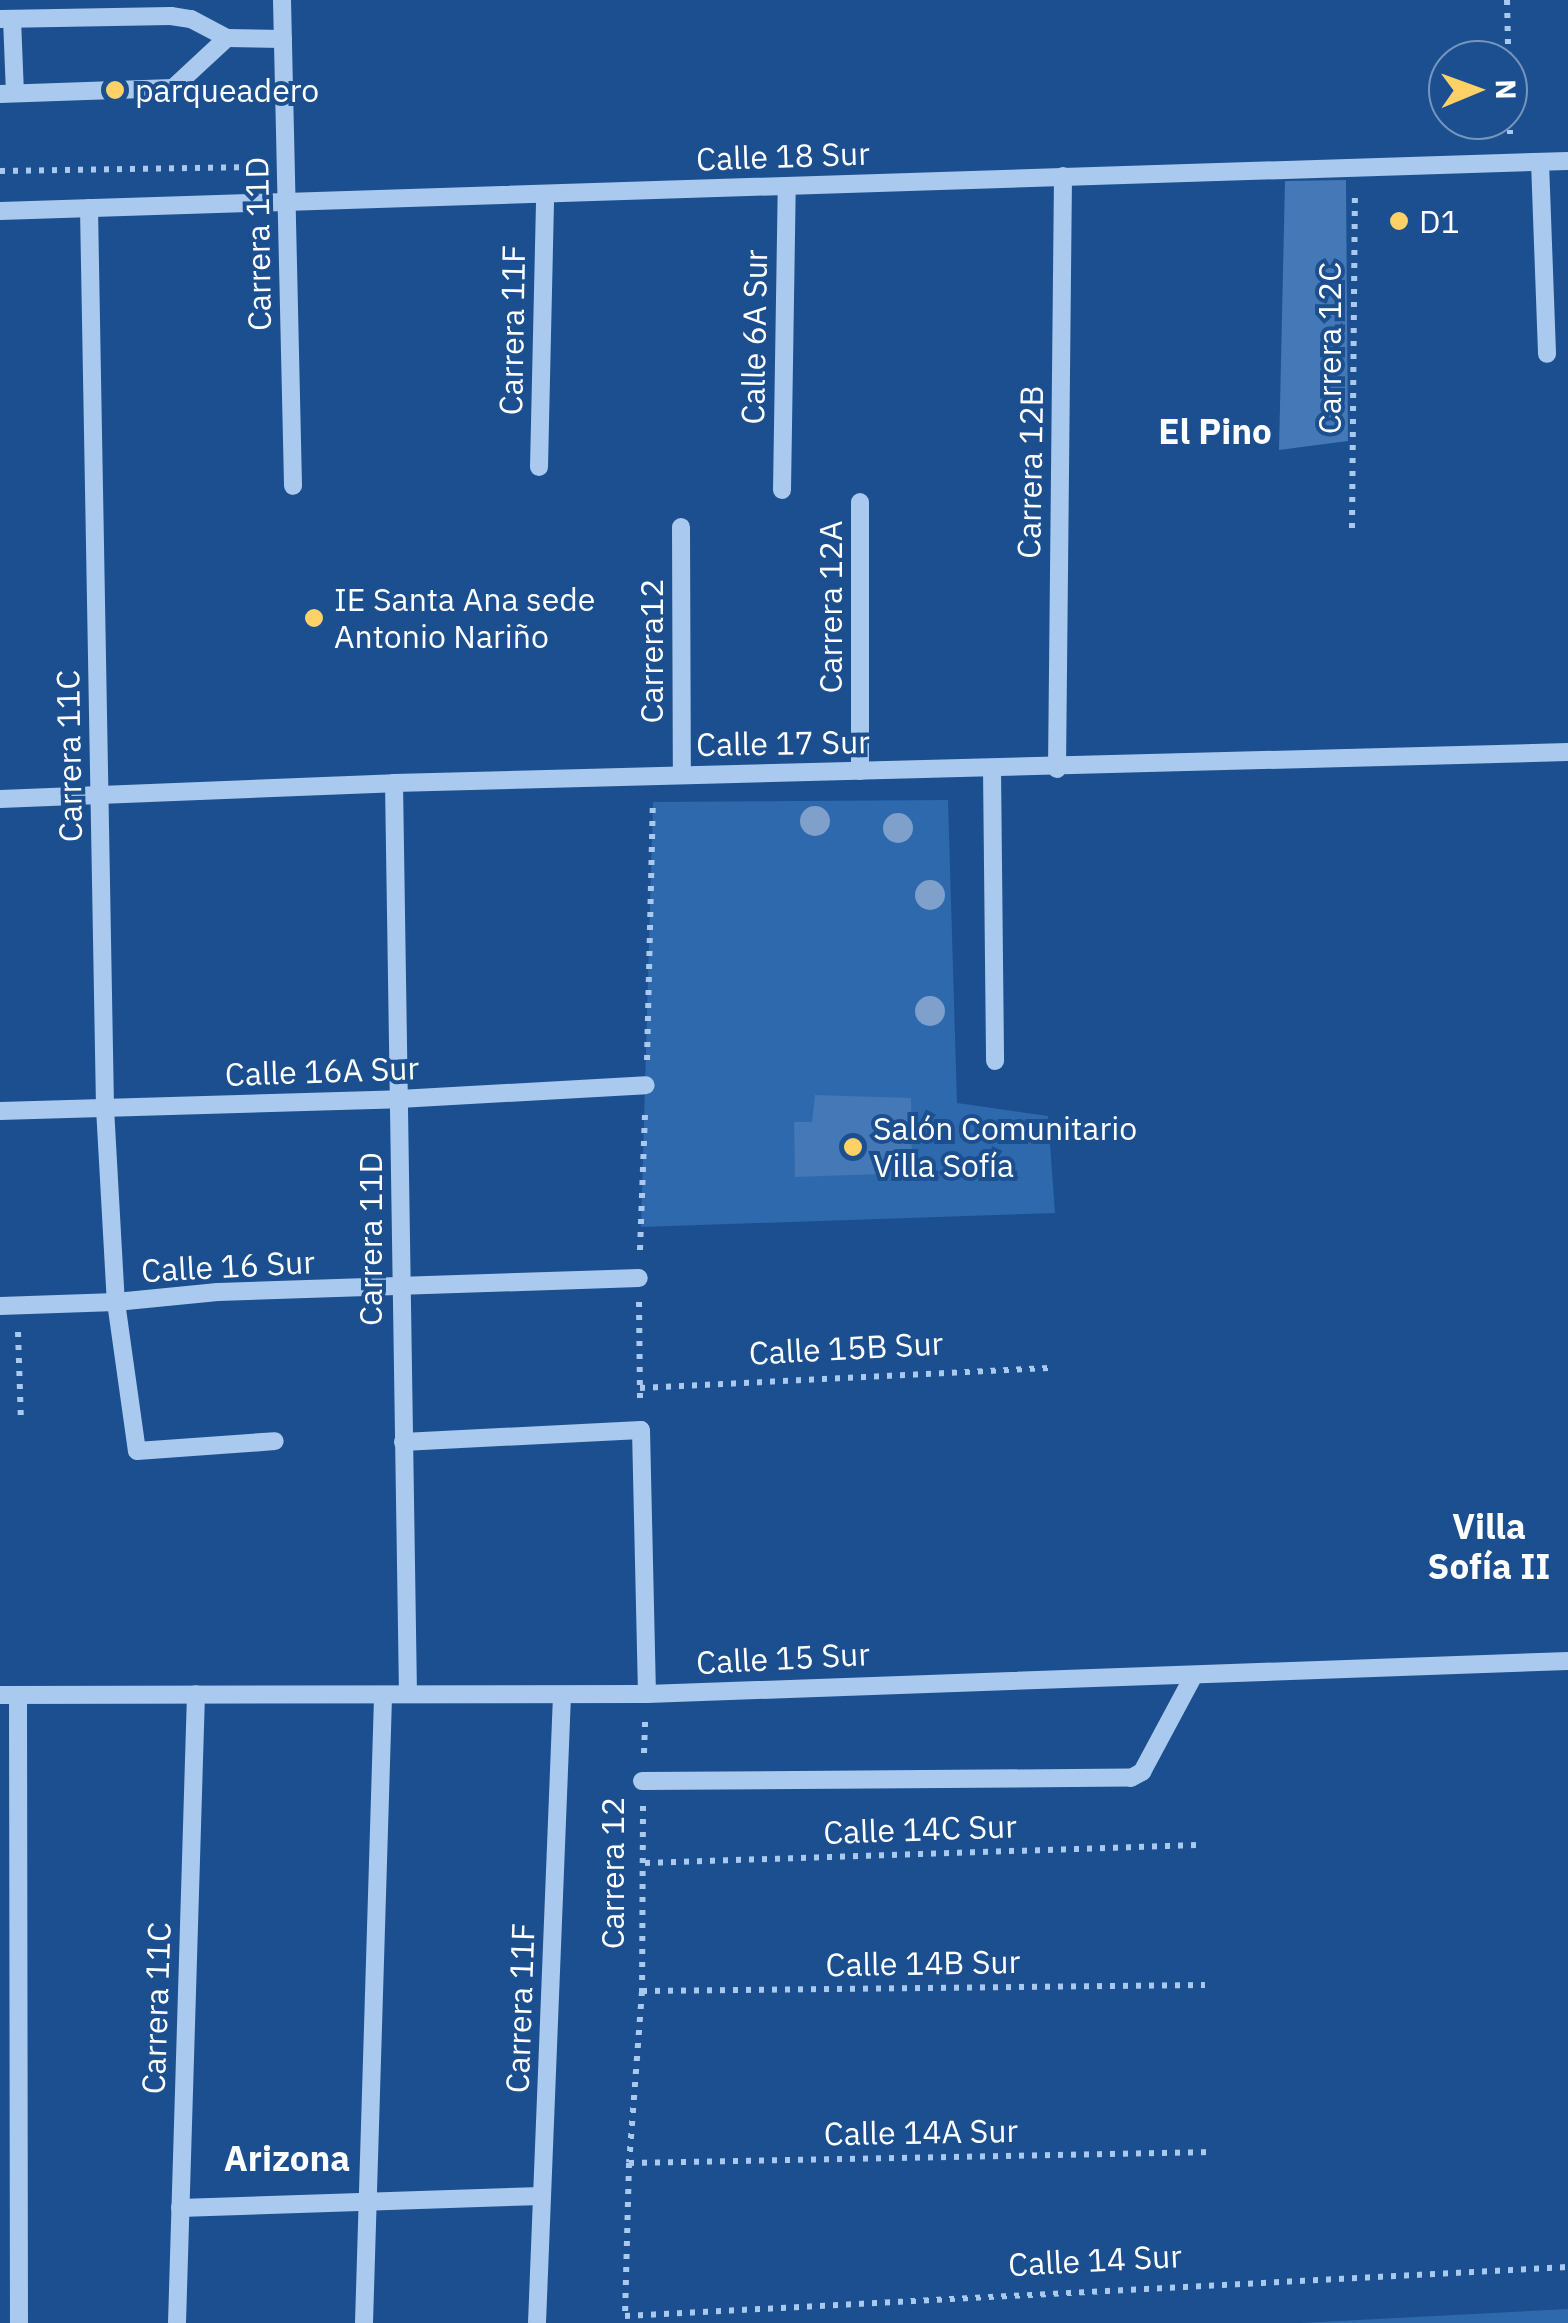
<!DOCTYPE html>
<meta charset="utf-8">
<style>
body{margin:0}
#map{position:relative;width:1568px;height:2323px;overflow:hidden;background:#1b4f8f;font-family:"IBM Plex Sans",sans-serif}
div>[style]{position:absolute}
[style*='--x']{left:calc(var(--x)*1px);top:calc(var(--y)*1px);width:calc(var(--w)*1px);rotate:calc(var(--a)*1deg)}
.green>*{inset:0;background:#2e69ad}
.building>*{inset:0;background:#4478b7}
.path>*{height:6px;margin-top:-3px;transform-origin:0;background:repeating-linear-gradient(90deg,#a9c9ee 0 5px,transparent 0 13px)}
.minor>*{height:18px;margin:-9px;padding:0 9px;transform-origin:9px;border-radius:9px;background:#a9c9ee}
.trees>*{width:30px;height:30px;margin:-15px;border-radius:50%;background:#7ea0ca}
.dots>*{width:28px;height:28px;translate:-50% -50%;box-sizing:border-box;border:5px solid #1b4f8f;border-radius:50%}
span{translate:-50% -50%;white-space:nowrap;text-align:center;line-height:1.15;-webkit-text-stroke:8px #1b4f8f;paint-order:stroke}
.poi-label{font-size:32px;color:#fff}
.left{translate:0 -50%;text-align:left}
.street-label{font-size:32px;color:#fff}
.neighbourhood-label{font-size:35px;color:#fff;font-weight:700}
.north{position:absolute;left:1428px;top:40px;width:100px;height:100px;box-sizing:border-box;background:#1b4f8f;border:2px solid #7695bc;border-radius:50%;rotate:89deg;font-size:28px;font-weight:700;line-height:40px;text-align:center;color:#fff}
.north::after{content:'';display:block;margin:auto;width:35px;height:45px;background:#ffd166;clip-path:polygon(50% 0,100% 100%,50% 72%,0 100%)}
</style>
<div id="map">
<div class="green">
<div style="clip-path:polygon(948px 800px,957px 1103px,1048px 1116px,1055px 1213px,641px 1227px,653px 802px)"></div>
<div style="clip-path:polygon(1568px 2309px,1568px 2323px,1300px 2323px)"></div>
</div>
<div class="building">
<div style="clip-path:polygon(1346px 180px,1348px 441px,1279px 450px,1285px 181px)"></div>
<div style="clip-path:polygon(815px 1095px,911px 1098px,912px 1173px,795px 1177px,794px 1122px,812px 1122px)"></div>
</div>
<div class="path">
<div style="--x:1507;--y:0;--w:134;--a:88.7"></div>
<div style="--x:0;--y:171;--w:259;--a:-0.9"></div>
<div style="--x:1352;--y:528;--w:334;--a:-89.5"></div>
<div style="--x:647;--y:1060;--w:257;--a:-88.7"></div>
<div style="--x:640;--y:1250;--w:137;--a:-87.9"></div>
<div style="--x:639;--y:1302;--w:103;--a:89.4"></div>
<div style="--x:18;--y:1332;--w:91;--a:88.1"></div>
<div style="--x:640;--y:1388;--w:415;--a:-2.8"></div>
<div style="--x:644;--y:1753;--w:32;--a:-88"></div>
<div style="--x:643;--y:1806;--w:185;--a:90.3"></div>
<div style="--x:642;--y:1991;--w:172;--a:94.3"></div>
<div style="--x:629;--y:2163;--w:153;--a:91.5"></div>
<div style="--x:625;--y:2316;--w:944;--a:-2.97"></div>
<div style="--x:645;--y:1863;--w:552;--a:-1.87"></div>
<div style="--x:642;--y:1991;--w:563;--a:-0.61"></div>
<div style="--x:629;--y:2163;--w:584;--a:-1.08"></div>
</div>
<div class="minor">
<div style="--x:282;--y:0;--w:486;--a:88.7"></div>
<div style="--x:0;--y:19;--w:171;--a:-1"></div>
<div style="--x:171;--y:16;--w:20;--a:9"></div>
<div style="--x:191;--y:19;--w:41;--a:27.8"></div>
<div style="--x:227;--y:38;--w:56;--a:1"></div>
<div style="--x:12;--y:19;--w:74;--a:87.7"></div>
<div style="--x:0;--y:94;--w:173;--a:-2"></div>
<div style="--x:173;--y:88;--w:74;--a:-42.8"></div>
<div style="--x:1540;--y:162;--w:192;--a:87.9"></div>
<div style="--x:89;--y:208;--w:900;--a:88.98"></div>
<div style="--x:105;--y:1108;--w:194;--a:86.8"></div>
<div style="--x:116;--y:1302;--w:150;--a:82"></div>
<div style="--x:137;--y:1451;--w:138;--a:-4.1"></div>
<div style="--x:0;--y:211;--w:1569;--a:-1.83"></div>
<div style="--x:539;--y:467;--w:273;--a:-88.7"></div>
<div style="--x:782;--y:490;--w:304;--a:-89.1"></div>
<div style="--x:860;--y:502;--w:269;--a:90"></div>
<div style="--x:681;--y:527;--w:248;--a:89.8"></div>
<div style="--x:992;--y:769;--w:292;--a:89.4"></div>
<div style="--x:1057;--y:769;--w:593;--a:-89.42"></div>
<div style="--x:394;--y:783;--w:911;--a:89.12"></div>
<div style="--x:0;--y:799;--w:394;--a:-2.3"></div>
<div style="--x:394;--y:783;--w:1174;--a:-1.51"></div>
<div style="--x:0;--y:1111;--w:399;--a:-1.7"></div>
<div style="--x:399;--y:1099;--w:247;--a:-3.2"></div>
<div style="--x:0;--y:1306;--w:116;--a:-2"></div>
<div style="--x:116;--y:1302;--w:102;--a:-5.6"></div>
<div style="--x:218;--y:1292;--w:421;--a:-1.9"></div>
<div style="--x:403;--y:1442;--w:238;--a:-2.9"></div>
<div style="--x:641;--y:1430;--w:264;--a:88.7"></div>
<div style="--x:0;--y:1695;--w:647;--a:-0.09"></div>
<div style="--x:647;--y:1694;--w:922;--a:-2.05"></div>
<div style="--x:18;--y:1695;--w:628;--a:89.91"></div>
<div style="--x:642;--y:1781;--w:489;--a:-0.4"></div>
<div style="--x:1131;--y:1778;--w:13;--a:-29"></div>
<div style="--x:1142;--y:1772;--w:110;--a:-61.8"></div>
<div style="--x:180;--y:2208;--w:362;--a:-1.9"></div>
<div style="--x:177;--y:2323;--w:629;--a:-88.27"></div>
<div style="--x:364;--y:2323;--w:627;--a:-88.26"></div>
<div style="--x:537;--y:2323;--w:628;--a:-87.72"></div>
</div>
<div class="trees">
<div style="left:815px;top:821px"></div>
<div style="left:898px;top:828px"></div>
<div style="left:930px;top:895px"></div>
<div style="left:930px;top:1011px"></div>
</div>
<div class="dots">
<div style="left:115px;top:90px;background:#ffd166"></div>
<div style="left:1399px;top:221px;background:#ffd166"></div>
<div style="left:314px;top:618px;background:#ffd166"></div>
<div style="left:853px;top:1147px;background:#ffd166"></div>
</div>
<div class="poi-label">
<span class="left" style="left:135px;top:90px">parqueadero</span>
<span class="left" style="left:1419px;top:221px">D1</span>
<span class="left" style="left:334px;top:618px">IE Santa Ana sede<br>Antonio Nariño</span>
<span class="left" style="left:873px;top:1147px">Salón Comunitario<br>Villa Sofía</span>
</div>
<div class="street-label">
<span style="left:783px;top:156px;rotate:-2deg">Calle 18 Sur</span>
<span style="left:258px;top:244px;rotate:-91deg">Carrera 11D</span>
<span style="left:512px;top:330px;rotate:-89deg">Carrera 11F</span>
<span style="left:754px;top:337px;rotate:-89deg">Calle 6A Sur</span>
<span style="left:1329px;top:348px;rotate:-90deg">Carrera 12C</span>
<span style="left:1030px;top:472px;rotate:-89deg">Carrera 12B</span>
<span style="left:830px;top:607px;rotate:-90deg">Carrera 12A</span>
<span style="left:651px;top:651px;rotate:-90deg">Carrera12</span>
<span style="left:783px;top:743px;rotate:-1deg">Calle 17 Sur</span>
<span style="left:69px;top:756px;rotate:-91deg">Carrera 11C</span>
<span style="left:322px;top:1071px;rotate:-2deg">Calle 16A Sur</span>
<span style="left:370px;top:1239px;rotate:-90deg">Carrera 11D</span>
<span style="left:228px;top:1266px;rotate:-3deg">Calle 16 Sur</span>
<span style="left:846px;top:1348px;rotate:-3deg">Calle 15B Sur</span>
<span style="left:783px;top:1658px;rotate:-3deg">Calle 15 Sur</span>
<span style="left:920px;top:1829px;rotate:-2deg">Calle 14C Sur</span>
<span style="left:612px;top:1873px;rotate:-90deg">Carrera 12</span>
<span style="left:923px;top:1963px;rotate:-1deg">Calle 14B Sur</span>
<span style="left:156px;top:2008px;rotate:-88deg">Carrera 11C</span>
<span style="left:520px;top:2008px;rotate:-88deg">Carrera 11F</span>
<span style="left:921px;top:2132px;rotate:-1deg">Calle 14A Sur</span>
<span style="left:1095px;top:2260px;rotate:-3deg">Calle 14 Sur</span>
</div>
<div class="neighbourhood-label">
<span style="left:1215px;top:431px">El Pino</span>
<span style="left:1489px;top:1546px">Villa<br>Sofía II</span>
<span style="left:287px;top:2158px">Arizona</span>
</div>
<div class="north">N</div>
</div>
